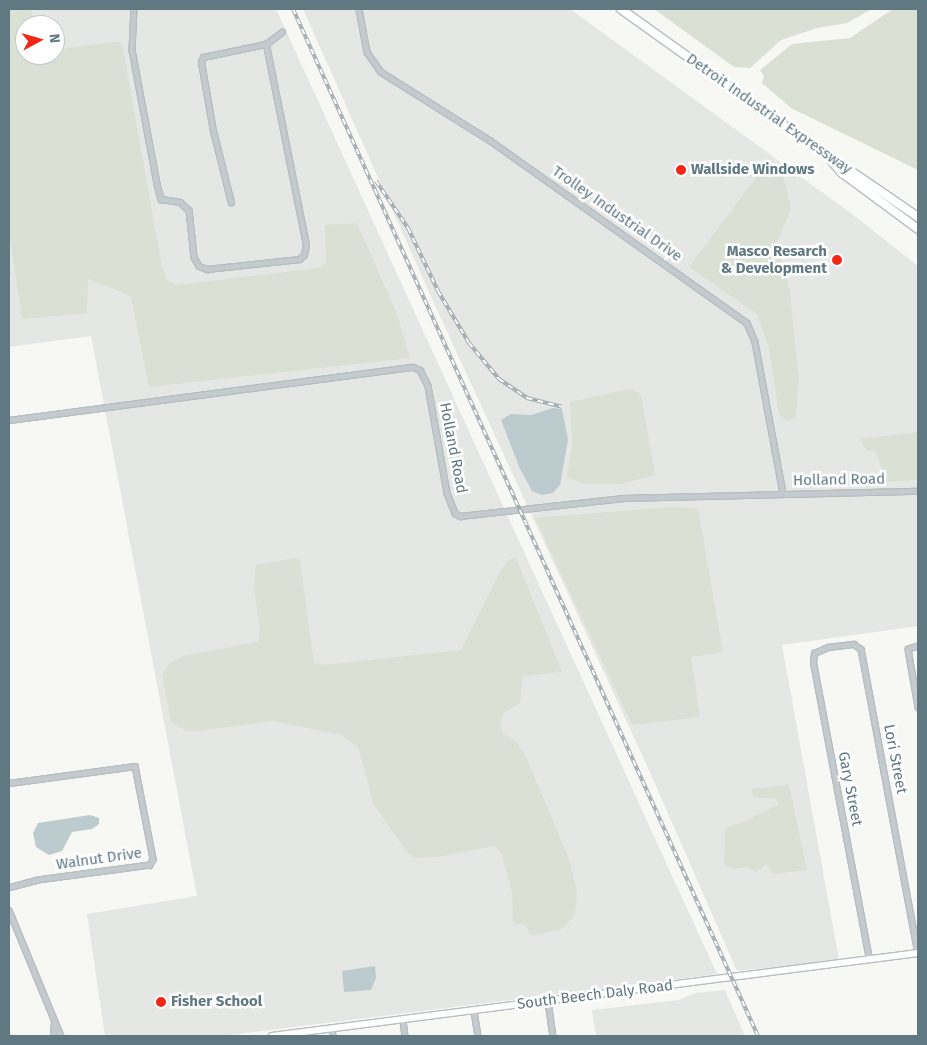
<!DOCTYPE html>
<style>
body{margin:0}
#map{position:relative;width:927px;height:1045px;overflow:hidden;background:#f7f7f4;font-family:"Fira Sans",sans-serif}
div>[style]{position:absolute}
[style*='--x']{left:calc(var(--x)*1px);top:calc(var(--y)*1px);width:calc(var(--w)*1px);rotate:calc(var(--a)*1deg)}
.built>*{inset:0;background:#e5e7e5}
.green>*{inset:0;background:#dae0d4}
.water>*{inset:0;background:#bcccce}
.roads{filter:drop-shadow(1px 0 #b6bec1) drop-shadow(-1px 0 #b6bec1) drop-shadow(0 1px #b6bec1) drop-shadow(0 -1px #b6bec1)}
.street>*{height:4.5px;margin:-2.25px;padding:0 2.25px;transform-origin:2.25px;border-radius:2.25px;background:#c4cacd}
.secondary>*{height:5.5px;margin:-2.75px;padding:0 2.75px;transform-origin:2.75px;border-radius:2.75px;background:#fff}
.highway>*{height:8px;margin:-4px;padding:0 4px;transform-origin:4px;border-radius:4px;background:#fff}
.rail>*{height:4px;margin-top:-2px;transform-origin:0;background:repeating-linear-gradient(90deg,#fff 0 5.5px,#a2acb0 0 11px);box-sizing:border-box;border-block:1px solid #a2acb0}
.dots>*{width:14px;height:14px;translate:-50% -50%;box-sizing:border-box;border:2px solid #fff;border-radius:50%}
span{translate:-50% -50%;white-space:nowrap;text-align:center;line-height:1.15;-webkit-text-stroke:5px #fff;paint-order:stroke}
.street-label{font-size:15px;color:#5f7882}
.poi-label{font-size:15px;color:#5f7882;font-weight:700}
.left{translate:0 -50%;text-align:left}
.right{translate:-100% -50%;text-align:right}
.frame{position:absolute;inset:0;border:10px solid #5f7882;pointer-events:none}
.north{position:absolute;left:15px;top:15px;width:50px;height:50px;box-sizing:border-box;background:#fff;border:1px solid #bfc9cd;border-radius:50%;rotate:84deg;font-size:14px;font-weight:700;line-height:20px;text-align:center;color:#5f7882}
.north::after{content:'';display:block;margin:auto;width:18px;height:22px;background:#f42717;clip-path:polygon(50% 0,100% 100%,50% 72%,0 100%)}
</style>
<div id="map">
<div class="built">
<div style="clip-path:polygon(evenodd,9px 9px,276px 9px,717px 974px,223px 1036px,105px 1036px,87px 914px,197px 896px,91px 336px,9px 347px,9px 9px,25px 25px,55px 25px,55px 55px,25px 55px,25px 25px)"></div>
<div style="clip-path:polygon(303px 9px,570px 9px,852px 214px,918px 266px,918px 626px,782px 645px,839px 960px,737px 971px,649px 770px,432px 299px)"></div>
<div style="clip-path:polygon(725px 990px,745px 1036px,596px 1036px,592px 1010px,679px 1000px,695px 993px)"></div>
</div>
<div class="green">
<div style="clip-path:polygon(9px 9px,31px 9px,35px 25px,25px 25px,25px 55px,55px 55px,55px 50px,105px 43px,120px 42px,123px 48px,161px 262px,167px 280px,177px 285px,319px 268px,326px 263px,325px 225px,357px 223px,397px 314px,410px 358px,149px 387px,131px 297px,115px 289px,88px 279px,87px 313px,22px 319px,9px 232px)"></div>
<div style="clip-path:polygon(654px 9px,872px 9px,847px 23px,817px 28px,781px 40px,750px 68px,734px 67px)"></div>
<div style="clip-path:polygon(893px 9px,918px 9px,918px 170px,791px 108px,762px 83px,764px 76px,760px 70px,792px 44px,850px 38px)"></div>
<div style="clip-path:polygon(762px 170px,783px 176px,791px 209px,777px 242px,790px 292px,799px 379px,796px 414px,794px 419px,787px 420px,779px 415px,769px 348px,757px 314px,689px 267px)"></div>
<div style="clip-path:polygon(629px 389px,639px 393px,642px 399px,655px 475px,621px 484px,583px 484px,567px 477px,572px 442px,570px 402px)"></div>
<div style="clip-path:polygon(918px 432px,918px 480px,886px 482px,876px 451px,866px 450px,860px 439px)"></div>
<div style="clip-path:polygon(670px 507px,698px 508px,723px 652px,691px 657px,700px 717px,632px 725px,535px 518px)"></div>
<div style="clip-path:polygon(295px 558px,300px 561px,314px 663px,324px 665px,461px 650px,501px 570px,508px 560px,516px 558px,562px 672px,523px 676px,520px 703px,505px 712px,500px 723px,503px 733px,517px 743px,526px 757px,569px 859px,577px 891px,575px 915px,562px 929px,532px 936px,525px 925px,513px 923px,512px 892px,502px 855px,495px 846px,437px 857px,415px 858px,406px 851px,373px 803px,359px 749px,342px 735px,273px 721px,197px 731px,186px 731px,171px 722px,162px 675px,169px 664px,183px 656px,258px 642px,260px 632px,254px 588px,256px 565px)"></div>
<div style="clip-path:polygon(789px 784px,807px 870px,774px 874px,766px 864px,756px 872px,747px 867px,734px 869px,724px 864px,725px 830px,729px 826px,744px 822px,779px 804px,776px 799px,753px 797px,752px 789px)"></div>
</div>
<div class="water">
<div style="clip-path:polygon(553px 408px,562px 409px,568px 440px,560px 485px,553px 493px,542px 495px,532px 491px,520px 469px,501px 420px,511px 414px,531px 415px)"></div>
<div style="clip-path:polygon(90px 815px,99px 818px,99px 824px,92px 829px,72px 832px,62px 851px,49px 855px,36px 847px,33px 833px,38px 823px)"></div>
<div style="clip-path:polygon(375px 966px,376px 978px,371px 990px,344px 992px,342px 971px)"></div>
</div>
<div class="roads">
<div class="street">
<div style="--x:134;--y:9;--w:41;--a:92.8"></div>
<div style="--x:132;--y:50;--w:136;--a:79.4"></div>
<div style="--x:157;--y:184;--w:16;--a:75"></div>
<div style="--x:161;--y:199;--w:19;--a:9"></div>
<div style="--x:180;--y:202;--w:12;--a:42"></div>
<div style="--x:189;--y:210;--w:47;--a:83.9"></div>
<div style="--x:194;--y:257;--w:10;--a:61"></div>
<div style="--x:199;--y:266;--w:9;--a:21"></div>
<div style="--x:207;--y:269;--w:93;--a:-6.2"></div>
<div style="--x:299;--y:259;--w:6;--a:-39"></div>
<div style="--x:304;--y:255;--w:10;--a:-79"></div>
<div style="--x:306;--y:245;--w:205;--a:-101.3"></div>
<div style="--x:266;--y:44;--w:20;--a:-37"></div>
<div style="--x:359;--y:9;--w:44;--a:79.5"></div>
<div style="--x:367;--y:52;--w:24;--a:55"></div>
<div style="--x:381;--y:72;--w:130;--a:32.1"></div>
<div style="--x:491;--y:141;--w:314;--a:35.4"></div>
<div style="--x:747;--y:323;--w:21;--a:67"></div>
<div style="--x:755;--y:342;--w:154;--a:79.5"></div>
<div style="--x:231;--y:203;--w:74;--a:-104"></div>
<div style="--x:213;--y:131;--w:70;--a:-99.9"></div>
<div style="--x:201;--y:62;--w:5;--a:-68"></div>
<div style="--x:203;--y:57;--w:64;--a:-11.7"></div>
<div style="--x:9;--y:420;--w:407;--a:-7.5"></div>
<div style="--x:413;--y:367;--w:8;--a:23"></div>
<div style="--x:420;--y:370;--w:18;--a:63"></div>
<div style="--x:428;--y:386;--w:109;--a:79.9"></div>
<div style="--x:447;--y:493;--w:22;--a:68"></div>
<div style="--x:455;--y:513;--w:6;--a:31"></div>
<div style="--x:460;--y:516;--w:164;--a:-6.3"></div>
<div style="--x:623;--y:498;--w:295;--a:-1.4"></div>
<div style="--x:918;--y:646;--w:10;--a:163"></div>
<div style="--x:908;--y:649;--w:59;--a:80.2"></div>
<div style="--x:9;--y:783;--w:127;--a:-7.7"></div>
<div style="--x:135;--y:766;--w:95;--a:79"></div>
<div style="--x:153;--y:859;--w:7;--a:117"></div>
<div style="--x:150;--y:865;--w:113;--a:172.4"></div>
<div style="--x:38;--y:880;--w:30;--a:165"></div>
<div style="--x:9;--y:910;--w:136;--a:67.6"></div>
<div style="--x:869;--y:959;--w:301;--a:-100.7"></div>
<div style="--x:813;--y:663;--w:10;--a:-84"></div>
<div style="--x:814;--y:653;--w:15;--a:-23"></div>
<div style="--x:828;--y:647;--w:26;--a:-7"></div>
<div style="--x:854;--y:644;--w:9;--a:36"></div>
<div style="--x:861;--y:649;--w:309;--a:79.4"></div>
<div style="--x:548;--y:1001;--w:35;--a:82"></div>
<div style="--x:474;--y:1011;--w:25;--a:81"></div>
<div style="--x:403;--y:1020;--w:16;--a:83"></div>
<div style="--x:332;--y:1029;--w:7;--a:82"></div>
<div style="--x:53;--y:1036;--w:13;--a:-86"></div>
</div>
<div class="secondary">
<div style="--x:272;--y:1036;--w:651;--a:-7.32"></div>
</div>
<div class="highway">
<div style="--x:621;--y:9;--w:182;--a:35.6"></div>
<div style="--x:769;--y:115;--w:181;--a:34.4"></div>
<div style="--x:831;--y:160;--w:16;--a:50"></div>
<div style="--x:841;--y:172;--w:96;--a:36.5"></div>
</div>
</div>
<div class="rail">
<div style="--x:293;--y:9;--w:1127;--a:65.64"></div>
<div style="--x:376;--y:181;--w:57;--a:55.8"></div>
<div style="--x:408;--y:228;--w:70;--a:64.5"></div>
<div style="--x:438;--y:291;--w:61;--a:59.2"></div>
<div style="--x:469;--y:343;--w:47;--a:50.2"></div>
<div style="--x:499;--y:379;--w:34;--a:34"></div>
<div style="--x:527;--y:398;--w:36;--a:14"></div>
</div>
<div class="dots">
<div style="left:681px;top:170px;background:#f42717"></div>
<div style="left:837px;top:260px;background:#f42717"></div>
<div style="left:161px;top:1002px;background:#f42717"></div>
</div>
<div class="street-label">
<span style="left:769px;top:114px;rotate:35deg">Detroit Industrial Expressway</span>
<span style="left:617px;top:214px;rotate:35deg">Trolley Industrial Drive</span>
<span style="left:453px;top:448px;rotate:79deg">Holland Road</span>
<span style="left:839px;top:480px;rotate:-1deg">Holland Road</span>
<span style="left:895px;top:759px;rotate:79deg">Lori Street</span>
<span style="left:850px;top:789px;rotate:79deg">Gary Street</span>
<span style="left:99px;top:859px;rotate:-8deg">Walnut Drive</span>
<span style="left:595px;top:995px;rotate:-7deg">South Beech Daly Road</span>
</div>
<div class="poi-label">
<span class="left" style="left:691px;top:170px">Wallside Windows</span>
<span class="right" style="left:827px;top:260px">Masco Resarch<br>&amp; Development</span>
<span class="left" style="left:171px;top:1002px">Fisher School</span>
</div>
<div class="frame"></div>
<div class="north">N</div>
</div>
